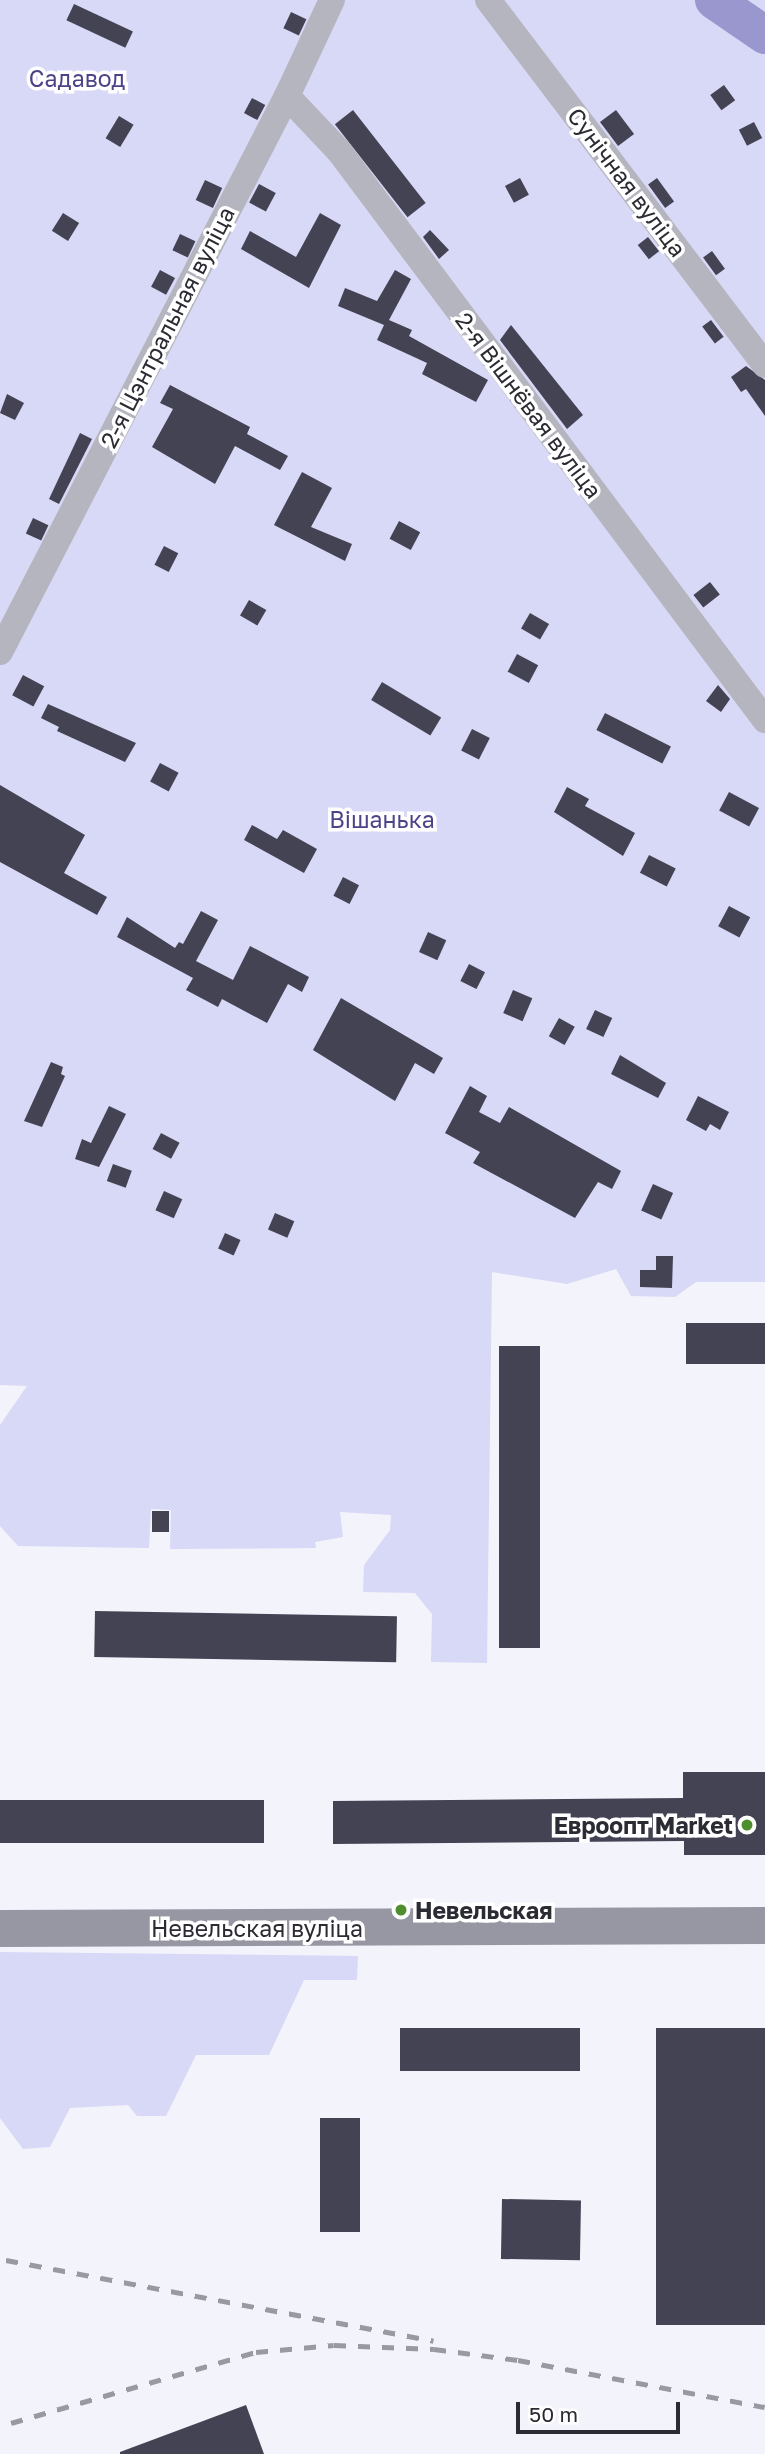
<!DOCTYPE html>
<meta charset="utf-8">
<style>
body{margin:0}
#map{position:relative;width:765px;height:2454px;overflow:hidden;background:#f3f3fb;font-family:"Golos Text",sans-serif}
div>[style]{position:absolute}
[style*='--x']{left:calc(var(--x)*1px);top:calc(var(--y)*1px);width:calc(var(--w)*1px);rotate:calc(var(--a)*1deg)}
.green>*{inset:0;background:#d8d8f7}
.river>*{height:38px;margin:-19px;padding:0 19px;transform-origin:19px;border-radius:19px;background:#9a97cf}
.building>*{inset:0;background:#434354;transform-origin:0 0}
.street>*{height:26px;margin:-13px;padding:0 13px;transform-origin:13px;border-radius:13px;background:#b5b5bf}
.secondary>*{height:37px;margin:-18.5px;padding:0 18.5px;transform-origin:18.5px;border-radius:18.5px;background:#9797a4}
.rail>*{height:5px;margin-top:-2.5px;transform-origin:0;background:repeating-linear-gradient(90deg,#9999a1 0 12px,transparent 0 24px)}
.dots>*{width:19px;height:19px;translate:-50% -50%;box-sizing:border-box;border:4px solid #fff;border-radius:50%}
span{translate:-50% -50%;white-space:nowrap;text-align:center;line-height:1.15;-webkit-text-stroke:7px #fff;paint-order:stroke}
.park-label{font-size:23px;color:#4c4388}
.street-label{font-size:23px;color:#2b2b33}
.poi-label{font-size:23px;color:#2b2b33;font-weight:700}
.right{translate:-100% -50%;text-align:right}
.left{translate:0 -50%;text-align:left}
.scale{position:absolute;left:516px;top:2402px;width:164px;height:32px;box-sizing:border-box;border:4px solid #2b2b33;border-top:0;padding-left:9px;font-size:21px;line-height:24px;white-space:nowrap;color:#2b2b33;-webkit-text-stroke:5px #fff;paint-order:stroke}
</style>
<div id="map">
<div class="green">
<div style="clip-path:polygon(0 0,765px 0,765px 1282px,696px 1282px,675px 1297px,631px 1296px,616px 1269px,567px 1284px,492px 1272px,487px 1663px,431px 1662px,432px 1614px,415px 1593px,363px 1592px,364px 1565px,390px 1530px,391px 1515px,340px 1512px,343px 1537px,315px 1542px,316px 1548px,170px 1549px,171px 1510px,151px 1509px,149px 1548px,18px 1546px,0 1526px,0 1425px,27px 1386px,0 1385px)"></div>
<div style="clip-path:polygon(0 1952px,358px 1956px,357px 1980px,304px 1980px,269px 2055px,196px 2055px,166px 2116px,137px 2116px,128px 2105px,70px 2108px,50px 2147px,23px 2149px,0 2118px)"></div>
</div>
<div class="river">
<div style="--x:714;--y:0;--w:62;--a:34.5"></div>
</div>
<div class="building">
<div style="left:74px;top:4px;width:65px;height:18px;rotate:25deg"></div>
<div style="left:291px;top:12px;width:17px;height:18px;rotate:25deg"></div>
<div style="left:724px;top:85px;width:19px;height:17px;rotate:54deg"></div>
<div style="left:252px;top:98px;width:15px;height:17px;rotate:28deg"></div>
<div style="left:353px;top:110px;width:118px;height:23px;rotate:52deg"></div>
<div style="left:616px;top:110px;width:30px;height:20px;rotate:53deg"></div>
<div style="left:119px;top:116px;width:17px;height:26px;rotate:31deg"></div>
<div style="left:754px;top:122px;width:18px;height:17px;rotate:63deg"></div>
<div style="left:520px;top:178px;width:19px;height:17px;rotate:62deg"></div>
<div style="left:657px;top:178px;width:29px;height:11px;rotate:54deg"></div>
<div style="left:205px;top:180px;width:19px;height:22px;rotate:25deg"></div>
<div style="left:259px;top:184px;width:19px;height:21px;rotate:28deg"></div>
<div style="left:63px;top:213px;width:19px;height:21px;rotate:32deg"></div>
<div style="clip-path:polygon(320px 213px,341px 225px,309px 288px,241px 249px,250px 231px,296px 257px)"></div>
<div style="clip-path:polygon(430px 230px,449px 250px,439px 259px,423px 237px)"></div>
<div style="left:180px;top:234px;width:17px;height:18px;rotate:25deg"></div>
<div style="left:648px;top:237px;width:18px;height:13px;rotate:52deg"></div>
<div style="left:712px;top:251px;width:22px;height:11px;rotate:54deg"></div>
<div style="left:160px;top:270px;width:17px;height:19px;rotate:28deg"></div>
<div style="clip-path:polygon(395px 270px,411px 279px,389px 320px,412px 330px,409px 336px,488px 380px,476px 402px,422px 374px,427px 363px,377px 340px,384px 325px,338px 306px,345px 288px,377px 301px)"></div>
<div style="left:711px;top:320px;width:21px;height:11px;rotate:53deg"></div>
<div style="clip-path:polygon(511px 325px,583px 415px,567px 429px,500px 340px)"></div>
<div style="clip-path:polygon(746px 366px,765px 380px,765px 416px,746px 389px,741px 392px,731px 377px)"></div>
<div style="clip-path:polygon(170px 385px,250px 427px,247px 434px,288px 456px,280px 470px,235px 446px,215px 484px,152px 447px,173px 409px,160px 403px)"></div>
<div style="clip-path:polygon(7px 394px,24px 403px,15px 420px,0 413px)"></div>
<div style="clip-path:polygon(80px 433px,92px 439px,59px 504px,49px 499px)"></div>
<div style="clip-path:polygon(302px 472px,332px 488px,311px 527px,352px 544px,345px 561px,274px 525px)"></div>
<div style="left:33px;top:518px;width:17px;height:17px;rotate:25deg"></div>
<div style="left:399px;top:521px;width:24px;height:20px;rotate:28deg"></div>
<div style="left:164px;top:546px;width:16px;height:21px;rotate:27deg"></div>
<div style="left:710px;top:582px;width:16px;height:21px;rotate:52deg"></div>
<div style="left:249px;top:600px;width:20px;height:18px;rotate:30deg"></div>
<div style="left:530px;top:613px;width:22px;height:18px;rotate:30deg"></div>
<div style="left:517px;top:654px;width:24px;height:20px;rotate:28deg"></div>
<div style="left:23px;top:675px;width:24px;height:23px;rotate:28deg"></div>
<div style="left:382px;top:682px;width:69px;height:21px;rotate:31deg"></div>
<div style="clip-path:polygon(718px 685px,730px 699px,721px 712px,706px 701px)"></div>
<div style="clip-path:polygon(48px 704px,136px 743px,125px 762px,57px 731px,59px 727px,41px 718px)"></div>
<div style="left:605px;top:713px;width:74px;height:19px;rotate:27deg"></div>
<div style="left:472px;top:729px;width:20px;height:24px;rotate:27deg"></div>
<div style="left:160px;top:763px;width:21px;height:21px;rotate:28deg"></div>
<div style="clip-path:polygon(0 785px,85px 835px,64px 873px,107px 897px,97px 915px,0 862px)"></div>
<div style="clip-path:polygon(567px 787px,589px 799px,585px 806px,635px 833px,623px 856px,554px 812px)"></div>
<div style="left:729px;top:792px;width:34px;height:21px;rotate:28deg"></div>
<div style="clip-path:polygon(252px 825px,277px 839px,283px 830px,317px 849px,304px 873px,244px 840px)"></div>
<div style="left:649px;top:855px;width:30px;height:20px;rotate:27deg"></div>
<div style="left:343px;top:877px;width:18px;height:21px;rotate:27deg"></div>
<div style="left:729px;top:906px;width:24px;height:23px;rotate:28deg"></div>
<div style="clip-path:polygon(201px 911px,218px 920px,196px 961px,233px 980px,250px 946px,309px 977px,302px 992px,288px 984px,267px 1023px,222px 999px,218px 1007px,186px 990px,193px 978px,117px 937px,127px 917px,175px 948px,179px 942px,183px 944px)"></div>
<div style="left:428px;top:932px;width:20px;height:22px;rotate:24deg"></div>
<div style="left:469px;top:964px;width:18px;height:19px;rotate:27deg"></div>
<div style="left:513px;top:990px;width:21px;height:25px;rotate:23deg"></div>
<div style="clip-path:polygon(341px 998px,443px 1058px,434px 1074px,415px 1063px,395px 1101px,313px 1050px)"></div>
<div style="left:595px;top:1010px;width:19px;height:21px;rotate:25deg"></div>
<div style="left:559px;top:1018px;width:18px;height:21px;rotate:29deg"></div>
<div style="clip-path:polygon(620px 1055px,666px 1083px,658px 1098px,611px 1074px)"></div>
<div style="clip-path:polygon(51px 1062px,63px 1067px,61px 1074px,65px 1076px,42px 1127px,24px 1121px)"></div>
<div style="clip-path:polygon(470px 1086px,487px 1096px,479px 1112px,500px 1123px,509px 1107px,621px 1171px,612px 1189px,598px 1182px,575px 1218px,473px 1163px,480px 1152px,445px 1133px)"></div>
<div style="clip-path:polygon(698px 1096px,729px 1112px,720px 1130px,710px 1124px,706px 1131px,686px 1120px)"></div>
<div style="clip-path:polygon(109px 1106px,126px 1114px,99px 1167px,75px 1159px,82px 1139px,91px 1143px)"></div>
<div style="left:161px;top:1133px;width:21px;height:18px;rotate:28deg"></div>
<div style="left:113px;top:1164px;width:20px;height:18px;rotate:20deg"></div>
<div style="left:653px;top:1184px;width:22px;height:29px;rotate:24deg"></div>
<div style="left:164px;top:1191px;width:20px;height:21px;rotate:24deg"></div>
<div style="left:275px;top:1213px;width:21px;height:18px;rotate:23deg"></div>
<div style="left:225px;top:1233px;width:17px;height:17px;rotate:24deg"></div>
<div style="clip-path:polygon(656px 1256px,673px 1256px,672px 1288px,640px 1287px,640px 1270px,656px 1270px)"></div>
<div style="left:765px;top:1323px;width:41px;height:79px;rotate:90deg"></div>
<div style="left:499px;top:1346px;width:41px;height:302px"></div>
<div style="left:152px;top:1511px;width:17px;height:21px"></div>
<div style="left:95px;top:1611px;width:302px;height:46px;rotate:1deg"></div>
<div style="clip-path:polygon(683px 1772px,765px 1772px,765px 1855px,684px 1855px,684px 1841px,333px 1844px,333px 1801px,683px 1798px)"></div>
<div style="left:0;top:1800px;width:264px;height:43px"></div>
<div style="left:400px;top:2028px;width:180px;height:43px"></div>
<div style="left:656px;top:2028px;width:109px;height:297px"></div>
<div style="left:320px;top:2118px;width:40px;height:114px"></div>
<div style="left:502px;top:2199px;width:79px;height:60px;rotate:1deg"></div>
<div style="clip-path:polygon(246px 2405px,264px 2454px,120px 2454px,120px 2452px)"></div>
</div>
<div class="street">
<div style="--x:488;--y:0;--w:458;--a:52.8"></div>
<div style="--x:287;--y:96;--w:76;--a:46.6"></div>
<div style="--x:339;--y:151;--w:711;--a:53.18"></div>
<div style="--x:0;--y:652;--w:626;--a:-62.7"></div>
<div style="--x:287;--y:96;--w:106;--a:-64.9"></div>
</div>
<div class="secondary">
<div style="--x:0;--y:1928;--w:765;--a:-0.22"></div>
</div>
<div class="rail">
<div style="--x:6;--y:2260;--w:435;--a:10.7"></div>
<div style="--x:11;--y:2423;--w:255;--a:-16.2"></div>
<div style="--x:256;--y:2352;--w:78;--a:-5.1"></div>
<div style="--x:334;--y:2345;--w:100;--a:2.3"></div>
<div style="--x:434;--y:2349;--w:85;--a:7.5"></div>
<div style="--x:518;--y:2360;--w:251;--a:10.8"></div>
</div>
<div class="dots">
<div style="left:747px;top:1825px;background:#4f8e2e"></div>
<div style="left:401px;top:1910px;background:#4f8e2e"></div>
</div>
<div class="park-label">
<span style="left:77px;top:78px">Садавод</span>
<span style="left:382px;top:819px">Вішанька</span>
</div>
<div class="street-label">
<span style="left:627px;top:182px;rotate:53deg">Сунічная вуліца</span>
<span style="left:167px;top:327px;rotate:-63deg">2-я Цэнтральная вуліца</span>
<span style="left:529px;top:405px;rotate:53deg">2-я Вішнёвая вуліца</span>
<span style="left:257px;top:1928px">Невельская вуліца</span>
</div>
<div class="poi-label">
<span class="right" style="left:733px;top:1825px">Евроопт Market</span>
<span class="left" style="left:415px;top:1910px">Невельская</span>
</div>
<div class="scale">50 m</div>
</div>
